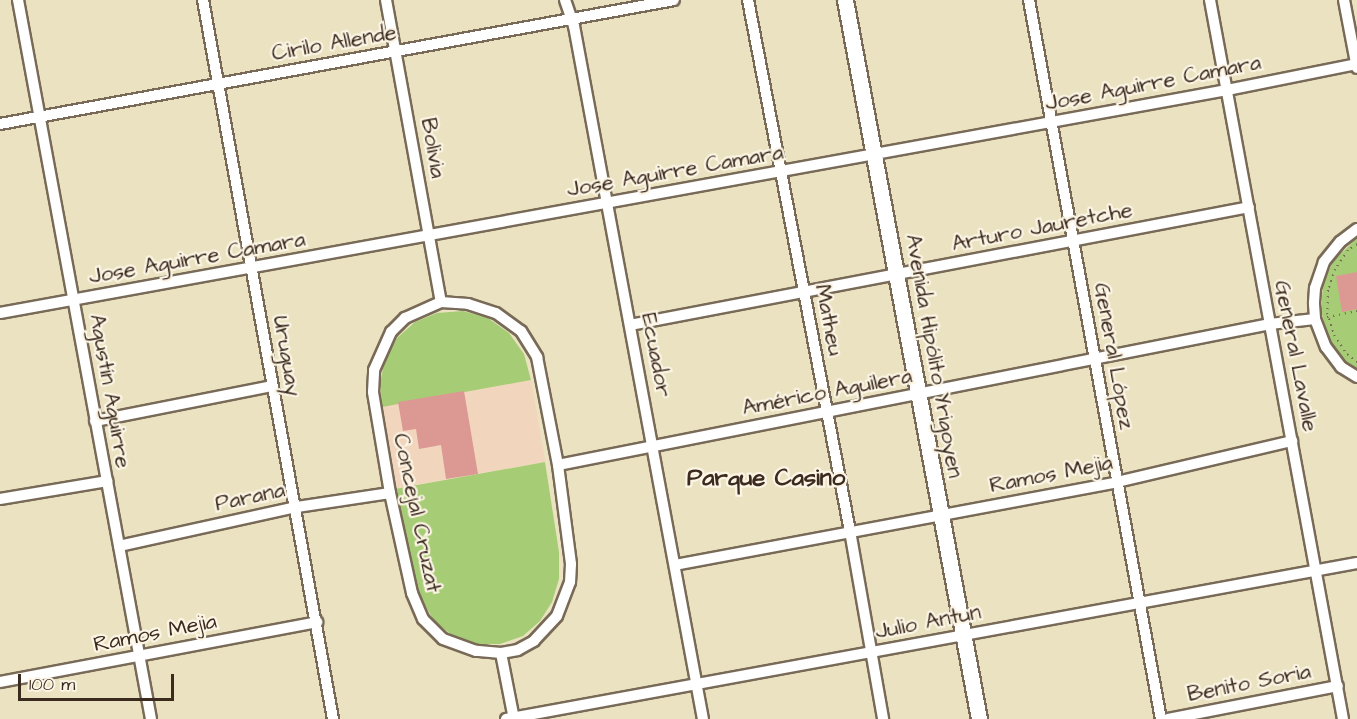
<!DOCTYPE html>
<meta charset="utf-8">
<style>
body{margin:0}
#map{position:relative;width:1357px;height:719px;overflow:hidden;background:#eae2c0;font-family:"Architects Daughter",sans-serif}
div>[style]{position:absolute}
[style*='--x']{left:calc(var(--x)*1px);top:calc(var(--y)*1px);width:calc(var(--w)*1px);rotate:calc(var(--a)*1deg)}
.built>*{inset:0;background:#f2d5bd;transform-origin:0 0}
.green>*{inset:0;background:#a7cc76}
.building>*{inset:0;background:#dc9993}
.path>*{height:2px;margin-top:-1px;transform-origin:0;background:repeating-linear-gradient(90deg,#786a57 0 1.5px,transparent 0 6px)}
.roads{filter:drop-shadow(2px 0 #786a57) drop-shadow(-2px 0 #786a57) drop-shadow(0 2px #786a57) drop-shadow(0 -2px #786a57)}
.street>*{height:10px;margin:-5px;padding:0 5px;transform-origin:5px;border-radius:5px;background:#fff}
.secondary>*{height:15px;margin:-7.5px;padding:0 7.5px;transform-origin:7.5px;border-radius:7.5px;background:#fff}
span{translate:-50% -50%;white-space:nowrap;text-align:center;line-height:1.15;-webkit-text-stroke:4.5px #fcf5e5;paint-order:stroke}
.street-label{font-size:22px;color:#3b2a1e}
.neighbourhood-label{font-size:24px;color:#3b2a1e;font-weight:700}
.scale{position:absolute;left:18px;top:674px;width:156px;height:27px;box-sizing:border-box;border:3px solid #3b2a1e;border-top:0;padding-left:8px;font-size:18px;line-height:21px;white-space:nowrap;color:#3b2a1e;-webkit-text-stroke:4px #fcf5e5;paint-order:stroke}
</style>
<div id="map">
<div class="built">
<div style="left:531px;top:380px;width:83px;height:151px;rotate:80deg"></div>
</div>
<div class="green">
<div style="clip-path:polygon(1357px 238px,1357px 370px,1342px 358px,1328px 336px,1321px 311px,1323px 285px,1333px 261px)"></div>
<div style="clip-path:polygon(463px 311px,488px 318px,509px 333px,524px 354px,531px 380px,382px 407px,380px 383px,385px 359px,397px 338px,415px 322px,437px 313px)"></div>
<div style="clip-path:polygon(545px 462px,559px 552px,559px 579px,552px 602px,540px 621px,523px 636px,500px 644px,476px 644px,453px 636px,434px 621px,422px 600px,414px 581px,395px 489px)"></div>
</div>
<div class="building">
<div style="clip-path:polygon(1357px 272px,1357px 309px,1342px 312px,1336px 276px)"></div>
<div style="clip-path:polygon(464px 391px,478px 474px,446px 479px,441px 445px,419px 449px,416px 429px,403px 431px,398px 402px)"></div>
</div>
<div class="path">
<div style="--x:1357;--y:244;--w:11;--a:146"></div>
<div style="--x:1348;--y:250;--w:23;--a:124"></div>
<div style="--x:1335;--y:269;--w:22;--a:108"></div>
<div style="--x:1328;--y:290;--w:23;--a:92"></div>
<div style="--x:1327;--y:313;--w:23;--a:72"></div>
<div style="--x:1334;--y:335;--w:23;--a:56"></div>
<div style="--x:1347;--y:354;--w:13;--a:39"></div>
<div style="--x:1327;--y:317;--w:31;--a:-11"></div>
</div>
<div class="roads">
<div class="street">
<div style="--x:18;--y:0;--w:731;--a:79.52"></div>
<div style="--x:203;--y:0;--w:731;--a:79.75"></div>
<div style="--x:386;--y:0;--w:307;--a:79.7"></div>
<div style="--x:565;--y:0;--w:28;--a:71"></div>
<div style="--x:574;--y:26;--w:705;--a:79.46"></div>
<div style="--x:748;--y:0;--w:541;--a:79.13"></div>
<div style="--x:850;--y:531;--w:191;--a:80"></div>
<div style="--x:1029;--y:0;--w:731;--a:79.6"></div>
<div style="--x:1210;--y:0;--w:731;--a:79.52"></div>
<div style="--x:1344;--y:0;--w:69;--a:79.2"></div>
<div style="--x:0;--y:124;--w:685;--a:-10.42"></div>
<div style="--x:1357;--y:229;--w:21;--a:143"></div>
<div style="--x:1340;--y:242;--w:26;--a:129"></div>
<div style="--x:1324;--y:262;--w:28;--a:109"></div>
<div style="--x:1315;--y:288;--w:16;--a:94"></div>
<div style="--x:1314;--y:304;--w:15;--a:86"></div>
<div style="--x:1315;--y:319;--w:30;--a:69"></div>
<div style="--x:1326;--y:347;--w:25;--a:53"></div>
<div style="--x:1341;--y:367;--w:19;--a:32"></div>
<div style="--x:441;--y:302;--w:27;--a:4"></div>
<div style="--x:468;--y:304;--w:29;--a:18"></div>
<div style="--x:496;--y:313;--w:31;--a:36"></div>
<div style="--x:521;--y:331;--w:31;--a:58"></div>
<div style="--x:537;--y:357;--w:110;--a:79"></div>
<div style="--x:558;--y:465;--w:100;--a:82.5"></div>
<div style="--x:571;--y:564;--w:18;--a:93"></div>
<div style="--x:570;--y:582;--w:36;--a:111"></div>
<div style="--x:557;--y:616;--w:34;--a:133"></div>
<div style="--x:534;--y:641;--w:18;--a:151"></div>
<div style="--x:518;--y:650;--w:17;--a:170"></div>
<div style="--x:501;--y:653;--w:25;--a:-175"></div>
<div style="--x:476;--y:651;--w:35;--a:-160"></div>
<div style="--x:443;--y:639;--w:28;--a:-135"></div>
<div style="--x:423;--y:619;--w:28;--a:-113"></div>
<div style="--x:412;--y:593;--w:102;--a:-102.4"></div>
<div style="--x:390;--y:493;--w:102;--a:-99.6"></div>
<div style="--x:373;--y:392;--w:22;--a:-87"></div>
<div style="--x:374;--y:370;--w:42;--a:-65.9"></div>
<div style="--x:391;--y:332;--w:20;--a:-45"></div>
<div style="--x:405;--y:318;--w:39;--a:-24"></div>
<div style="--x:0;--y:313;--w:1247;--a:-10.3"></div>
<div style="--x:1227;--y:90;--w:133;--a:-11.3"></div>
<div style="--x:630;--y:325;--w:630;--a:-10.79"></div>
<div style="--x:95;--y:421;--w:180;--a:-11.2"></div>
<div style="--x:558;--y:465;--w:726;--a:-11.2"></div>
<div style="--x:1270;--y:324;--w:45;--a:-6.3"></div>
<div style="--x:0;--y:499;--w:109;--a:-9.5"></div>
<div style="--x:119;--y:546;--w:182;--a:-12.4"></div>
<div style="--x:297;--y:507;--w:94;--a:-8.6"></div>
<div style="--x:675;--y:565;--w:450;--a:-10.6"></div>
<div style="--x:1117;--y:482;--w:180;--a:-13.2"></div>
<div style="--x:501;--y:653;--w:67;--a:78.9"></div>
<div style="--x:0;--y:682;--w:323;--a:-10.7"></div>
<div style="--x:506;--y:719;--w:865;--a:-10.39"></div>
<div style="--x:1168;--y:719;--w:173;--a:-11"></div>
</div>
<div class="secondary">
<div style="--x:845;--y:0;--w:731;--a:79.44"></div>
</div>
</div>
<div class="street-label">
<span style="left:334px;top:43px;rotate:-10deg">Cirilo Allende</span>
<span style="left:1153px;top:83px;rotate:-11deg">Jose Aguirre Camara</span>
<span style="left:433px;top:148px;rotate:80deg">Bolivia</span>
<span style="left:675px;top:171px;rotate:-10deg">Jose Aguirre Camara</span>
<span style="left:1042px;top:227px;rotate:-11deg">Arturo Jauretche</span>
<span style="left:197px;top:258px;rotate:-10deg">Jose Aguirre Camara</span>
<span style="left:829px;top:320px;rotate:79deg">Matheu</span>
<span style="left:656px;top:355px;rotate:79deg">Ecuador</span>
<span style="left:287px;top:356px;rotate:80deg">Uruguay</span>
<span style="left:934px;top:356px;rotate:80deg">Avenida Hipólito Yrigoyen</span>
<span style="left:1114px;top:356px;rotate:80deg">General López</span>
<span style="left:1296px;top:356px;rotate:79deg">General Lavalle</span>
<span style="left:110px;top:391px;rotate:80deg">Agustín Aguirre</span>
<span style="left:827px;top:392px;rotate:-11deg">Américo Aguilera</span>
<span style="left:1051px;top:474px;rotate:-11deg">Ramos Mejia</span>
<span style="left:250px;top:497px;rotate:-12deg">Parana</span>
<span style="left:417px;top:513px;rotate:78deg">Concejal Cruzat</span>
<span style="left:928px;top:622px;rotate:-11deg">Julio Antun</span>
<span style="left:155px;top:633px;rotate:-11deg">Ramos Mejia</span>
<span style="left:1249px;top:683px;rotate:-11deg">Benito Soria</span>
</div>
<div class="neighbourhood-label">
<span style="left:766px;top:479px">Parque Casino</span>
</div>
<div class="scale">100 m</div>
</div>
